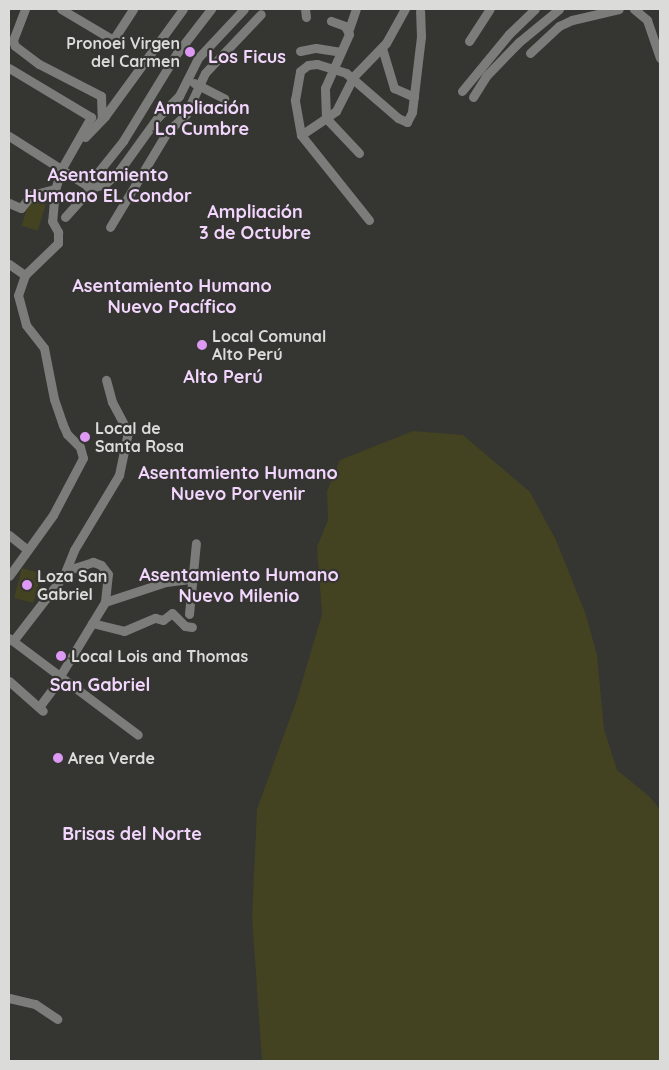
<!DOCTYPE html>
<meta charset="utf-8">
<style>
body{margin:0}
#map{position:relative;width:669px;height:1070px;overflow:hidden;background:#353532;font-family:Quicksand,sans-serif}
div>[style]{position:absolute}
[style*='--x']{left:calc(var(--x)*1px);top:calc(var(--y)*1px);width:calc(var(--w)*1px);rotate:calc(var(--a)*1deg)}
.green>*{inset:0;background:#434221;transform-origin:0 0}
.minor>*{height:9px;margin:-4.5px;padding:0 4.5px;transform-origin:4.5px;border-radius:4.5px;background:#7c7c7a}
.dots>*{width:14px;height:14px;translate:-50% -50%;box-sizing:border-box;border:2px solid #353532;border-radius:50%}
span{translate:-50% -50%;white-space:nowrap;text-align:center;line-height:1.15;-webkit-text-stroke:4.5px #353532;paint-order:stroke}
.poi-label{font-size:16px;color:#dbdbd9;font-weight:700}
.right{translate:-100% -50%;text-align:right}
.left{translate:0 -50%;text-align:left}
.neighbourhood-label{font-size:18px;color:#f3d6fd;font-weight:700}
.frame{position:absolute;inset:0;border:10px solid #dbdbd9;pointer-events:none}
</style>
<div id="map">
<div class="green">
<div style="left:30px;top:198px;width:17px;height:29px;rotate:17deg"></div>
<div style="clip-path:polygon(413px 431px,463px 435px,530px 492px,556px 540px,586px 615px,597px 655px,604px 729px,617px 770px,650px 797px,660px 810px,660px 1061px,262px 1061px,252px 917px,257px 809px,297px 699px,322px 614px,317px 547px,328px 520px,327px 491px,340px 460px)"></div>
<div style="left:22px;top:568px;width:20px;height:31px;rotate:15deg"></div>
</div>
<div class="minor">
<div style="--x:25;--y:9;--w:34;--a:111"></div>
<div style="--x:13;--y:41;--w:5;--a:68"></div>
<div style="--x:15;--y:46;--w:30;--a:37"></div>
<div style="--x:39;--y:64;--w:70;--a:27.3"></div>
<div style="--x:101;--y:96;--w:23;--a:88"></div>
<div style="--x:61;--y:9;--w:61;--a:30.8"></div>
<div style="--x:113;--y:40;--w:37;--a:-57"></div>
<div style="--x:305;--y:9;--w:8;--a:83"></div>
<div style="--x:634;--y:9;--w:17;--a:40"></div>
<div style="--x:647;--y:20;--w:40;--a:71.1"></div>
<div style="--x:349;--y:29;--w:21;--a:-71"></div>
<div style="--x:469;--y:41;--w:38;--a:-57"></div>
<div style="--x:382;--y:48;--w:42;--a:73.3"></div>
<div style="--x:394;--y:88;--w:22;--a:24"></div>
<div style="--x:300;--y:51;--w:16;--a:-11"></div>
<div style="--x:316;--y:48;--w:25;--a:9"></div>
<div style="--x:530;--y:53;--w:40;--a:-43"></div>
<div style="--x:559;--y:26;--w:14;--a:-25"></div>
<div style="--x:572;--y:20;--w:48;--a:-13.2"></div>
<div style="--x:9;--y:68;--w:96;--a:30.9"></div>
<div style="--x:91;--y:117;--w:59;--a:119.6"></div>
<div style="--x:62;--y:168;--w:22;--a:108"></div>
<div style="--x:55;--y:189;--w:32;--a:95"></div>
<div style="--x:52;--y:221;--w:13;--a:61"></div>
<div style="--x:58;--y:232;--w:11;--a:90"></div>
<div style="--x:58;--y:243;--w:46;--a:135.9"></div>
<div style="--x:25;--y:275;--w:21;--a:109"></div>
<div style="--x:18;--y:295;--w:31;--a:75"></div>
<div style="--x:26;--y:325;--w:29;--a:52"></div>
<div style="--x:44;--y:348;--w:52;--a:78.9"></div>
<div style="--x:54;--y:399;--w:28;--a:71"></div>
<div style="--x:63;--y:425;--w:10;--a:66"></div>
<div style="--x:67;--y:434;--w:18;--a:45"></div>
<div style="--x:80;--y:447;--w:11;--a:75"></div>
<div style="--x:83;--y:458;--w:64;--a:117.8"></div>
<div style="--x:53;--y:515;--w:75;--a:125.8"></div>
<div style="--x:194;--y:83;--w:34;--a:27"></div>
<div style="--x:462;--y:91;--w:74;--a:-50.5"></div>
<div style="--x:509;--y:34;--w:36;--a:-44"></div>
<div style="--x:473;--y:97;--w:25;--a:-58"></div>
<div style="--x:486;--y:76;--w:47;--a:-45.9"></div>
<div style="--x:519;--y:42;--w:52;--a:-39.5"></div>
<div style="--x:301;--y:135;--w:30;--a:-34"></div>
<div style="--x:326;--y:118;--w:30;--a:-92"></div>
<div style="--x:325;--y:88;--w:59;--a:-66"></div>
<div style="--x:349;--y:34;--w:9;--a:-117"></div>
<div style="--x:345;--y:26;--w:15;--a:-160"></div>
<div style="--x:9;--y:136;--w:97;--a:32.4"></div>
<div style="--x:85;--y:137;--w:29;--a:-46"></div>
<div style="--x:105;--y:116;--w:132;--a:-53.9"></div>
<div style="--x:359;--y:153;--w:48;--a:-133.3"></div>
<div style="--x:326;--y:118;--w:12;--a:-35"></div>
<div style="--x:336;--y:111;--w:38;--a:-63"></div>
<div style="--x:353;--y:77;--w:47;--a:-45.9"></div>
<div style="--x:386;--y:43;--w:39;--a:-61"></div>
<div style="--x:87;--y:186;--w:58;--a:-51.3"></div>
<div style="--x:123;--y:141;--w:103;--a:-58.5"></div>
<div style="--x:177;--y:53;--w:56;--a:-52.3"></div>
<div style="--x:9;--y:203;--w:13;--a:23"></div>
<div style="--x:21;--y:208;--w:16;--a:-52"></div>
<div style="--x:31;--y:195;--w:25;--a:-14"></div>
<div style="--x:65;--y:217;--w:39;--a:-48"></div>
<div style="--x:91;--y:188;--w:15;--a:-16"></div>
<div style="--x:105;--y:184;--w:19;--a:-43"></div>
<div style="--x:119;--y:171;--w:67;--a:-54.2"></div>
<div style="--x:158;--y:117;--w:30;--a:-45"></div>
<div style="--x:179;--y:96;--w:42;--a:-63.4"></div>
<div style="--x:198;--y:58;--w:67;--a:-46.8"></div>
<div style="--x:369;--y:220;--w:109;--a:-128.7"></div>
<div style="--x:301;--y:135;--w:36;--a:-100"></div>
<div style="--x:295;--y:100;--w:29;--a:-80"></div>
<div style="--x:300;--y:71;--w:10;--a:-37"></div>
<div style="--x:308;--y:65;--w:9;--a:-6"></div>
<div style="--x:317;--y:64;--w:30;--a:17"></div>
<div style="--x:346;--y:73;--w:69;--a:40.9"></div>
<div style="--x:398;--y:118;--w:10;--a:24"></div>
<div style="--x:407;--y:122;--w:11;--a:-63"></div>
<div style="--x:412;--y:112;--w:76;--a:-83.2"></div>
<div style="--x:421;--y:37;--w:26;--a:-92"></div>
<div style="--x:110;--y:227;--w:111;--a:-59"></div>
<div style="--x:167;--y:132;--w:26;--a:-43"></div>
<div style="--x:186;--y:114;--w:45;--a:-65.1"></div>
<div style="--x:205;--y:73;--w:81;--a:-46.5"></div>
<div style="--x:9;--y:264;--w:19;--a:35"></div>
<div style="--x:9;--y:535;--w:22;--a:39"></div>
<div style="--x:105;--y:602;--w:64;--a:-18.2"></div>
<div style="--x:166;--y:582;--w:26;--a:-7"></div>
<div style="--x:189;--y:614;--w:71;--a:-84.4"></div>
<div style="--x:92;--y:623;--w:33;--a:14"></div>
<div style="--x:124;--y:631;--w:34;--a:-23"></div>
<div style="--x:155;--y:618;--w:8;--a:14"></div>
<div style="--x:163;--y:620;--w:11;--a:-38"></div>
<div style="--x:172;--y:613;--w:18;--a:45"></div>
<div style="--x:185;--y:626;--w:7;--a:8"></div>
<div style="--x:9;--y:638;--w:161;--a:36.9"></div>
<div style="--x:13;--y:641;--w:83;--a:-52.3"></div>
<div style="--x:64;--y:575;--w:27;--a:-68"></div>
<div style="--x:74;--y:550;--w:87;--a:-59"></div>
<div style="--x:119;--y:475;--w:44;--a:-78.2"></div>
<div style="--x:128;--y:432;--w:34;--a:-118"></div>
<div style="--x:112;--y:402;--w:23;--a:-105"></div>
<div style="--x:60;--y:676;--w:87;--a:-58.7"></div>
<div style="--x:105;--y:602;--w:28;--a:-84"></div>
<div style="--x:108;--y:574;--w:11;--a:-128"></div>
<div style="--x:101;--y:565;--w:9;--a:-159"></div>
<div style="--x:93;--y:562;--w:28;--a:162"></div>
<div style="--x:9;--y:681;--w:45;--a:41.4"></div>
<div style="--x:39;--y:707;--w:36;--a:-53"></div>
<div style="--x:9;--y:998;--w:27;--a:13"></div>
<div style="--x:35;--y:1004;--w:27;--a:34"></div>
</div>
<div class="dots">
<div style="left:190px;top:52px;background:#dd99f3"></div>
<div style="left:202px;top:345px;background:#dd99f3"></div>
<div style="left:85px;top:437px;background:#dd99f3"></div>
<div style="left:27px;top:585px;background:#dd99f3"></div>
<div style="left:61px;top:656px;background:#dd99f3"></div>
<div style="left:58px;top:758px;background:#dd99f3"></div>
</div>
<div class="poi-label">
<span class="right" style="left:180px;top:52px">Pronoei Virgen<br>del Carmen</span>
<span class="left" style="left:212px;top:345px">Local Comunal<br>Alto Perú</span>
<span class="left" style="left:95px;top:437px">Local de<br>Santa Rosa</span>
<span class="left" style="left:37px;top:585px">Loza San<br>Gabriel</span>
<span class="left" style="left:71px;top:656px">Local Lois and Thomas</span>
<span class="left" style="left:68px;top:758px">Area Verde</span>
</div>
<div class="neighbourhood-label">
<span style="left:247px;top:57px">Los Ficus</span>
<span style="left:202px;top:119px">Ampliación<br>La Cumbre</span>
<span style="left:108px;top:186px">Asentamiento<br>Humano EL Condor</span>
<span style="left:255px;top:223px">Ampliación<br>3 de Octubre</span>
<span style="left:172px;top:297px">Asentamiento Humano<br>Nuevo Pacífico</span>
<span style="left:223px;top:377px">Alto Perú</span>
<span style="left:238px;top:484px">Asentamiento Humano<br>Nuevo Porvenir</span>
<span style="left:239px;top:586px">Asentamiento Humano<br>Nuevo Milenio</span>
<span style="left:100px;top:685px">San Gabriel</span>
<span style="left:132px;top:834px">Brisas del Norte</span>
</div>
<div class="frame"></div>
</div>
